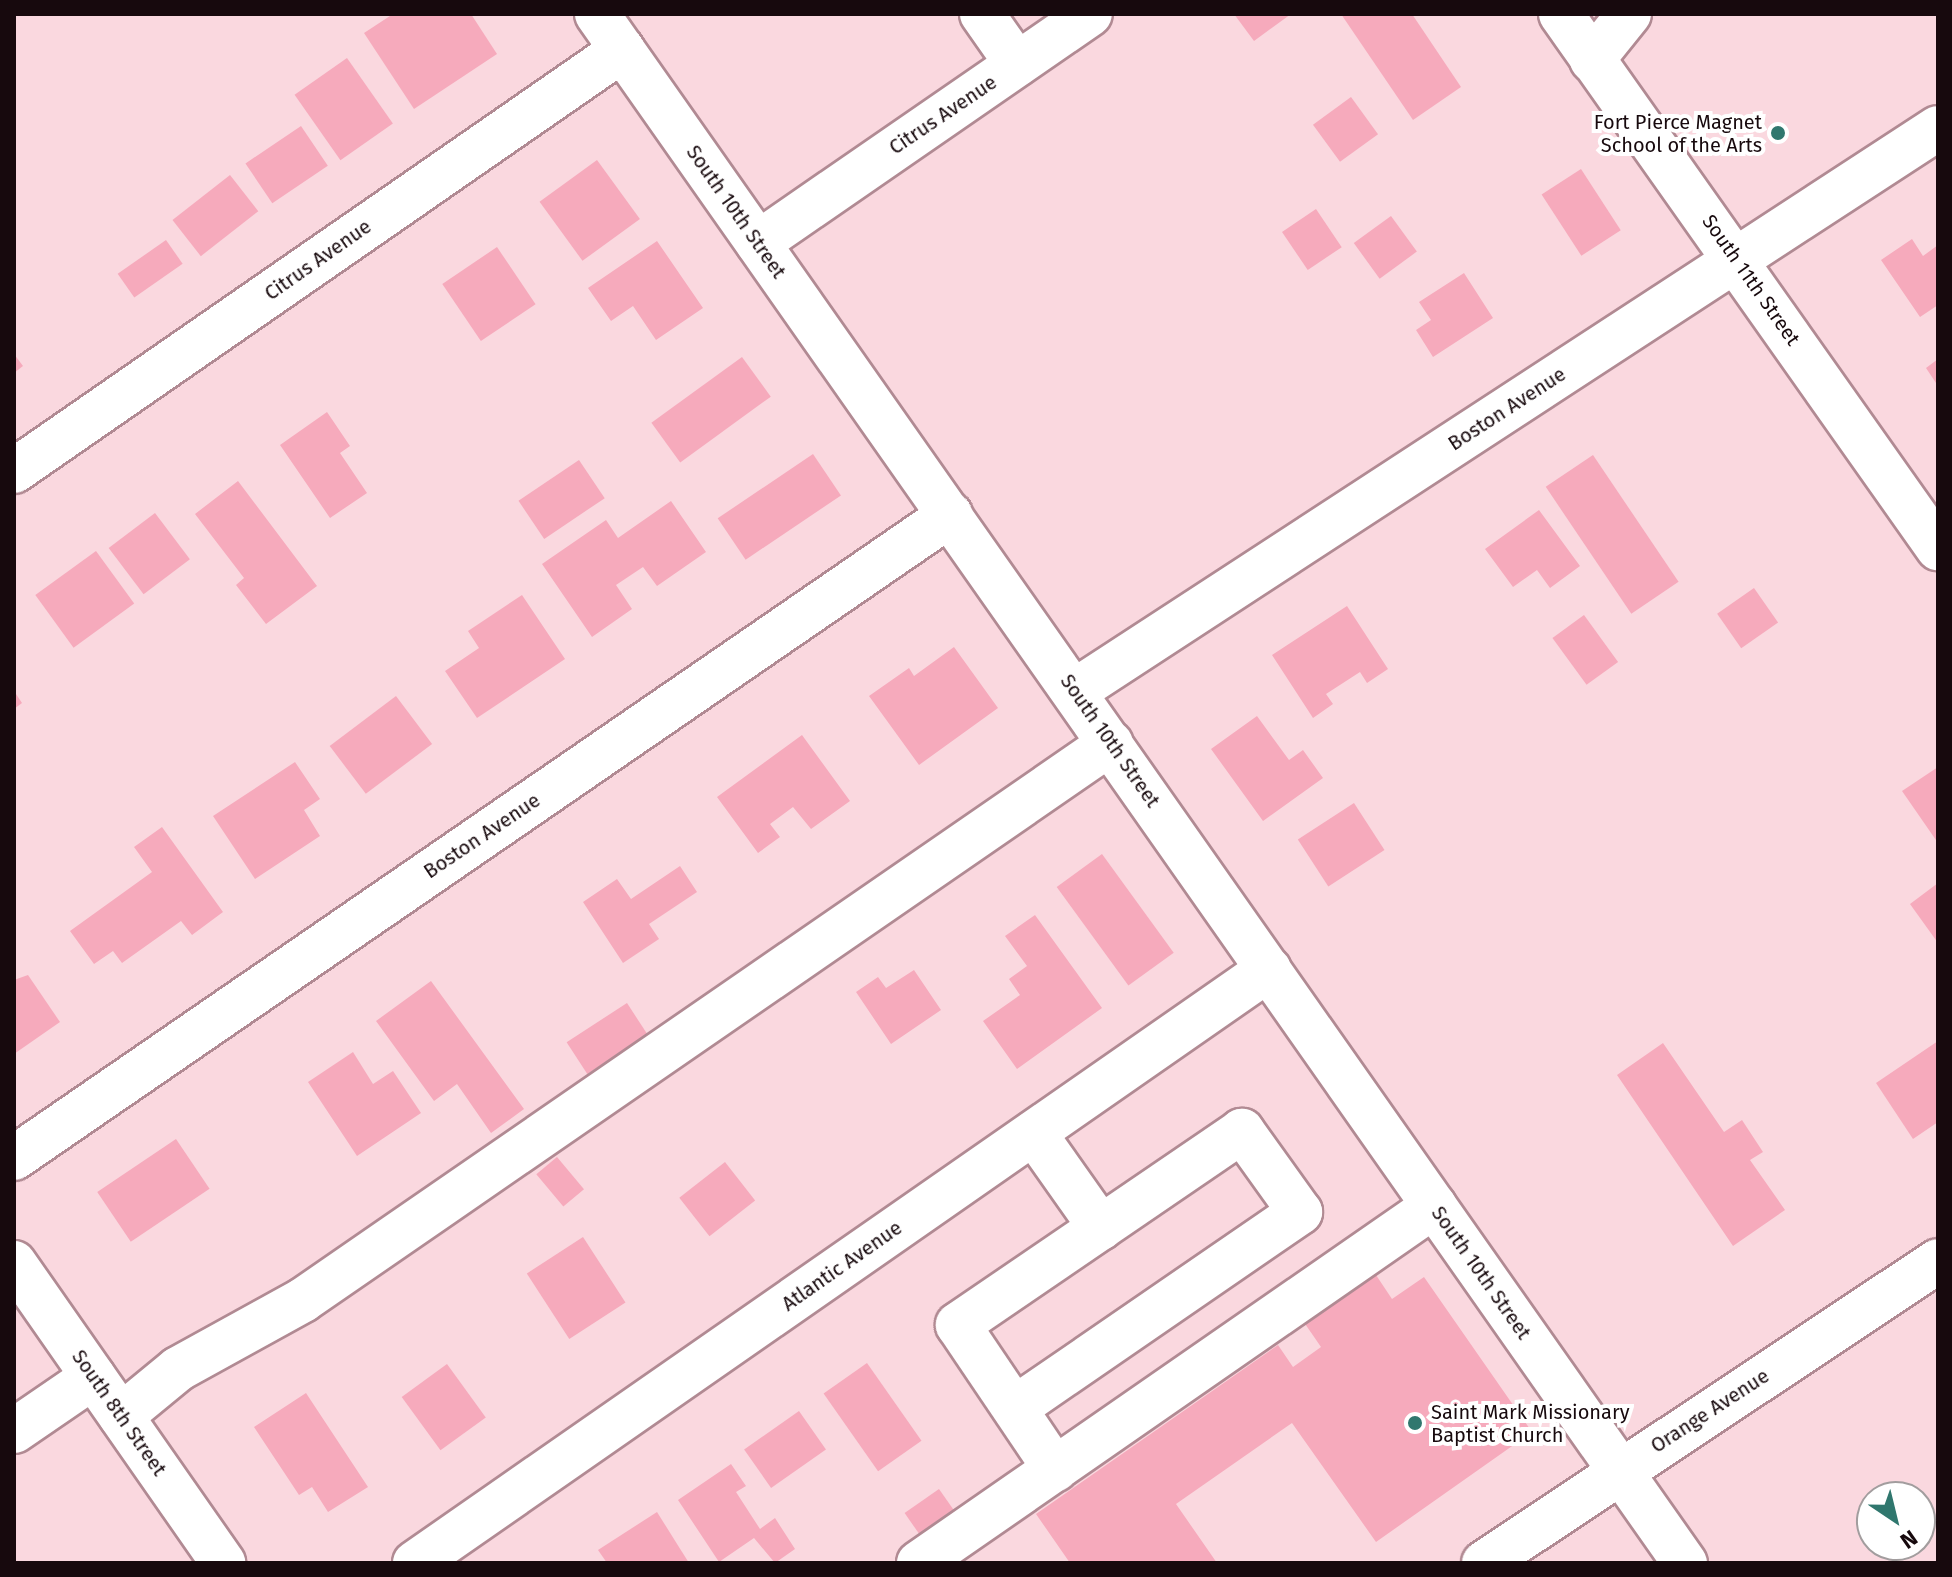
<!DOCTYPE html>
<style>
body{margin:0}
#map{position:relative;width:1952px;height:1577px;overflow:hidden;background:#fad8df;font-family:"Fira Sans",sans-serif}
div>[style]{position:absolute}
[style*='--x']{left:calc(var(--x)*1px);top:calc(var(--y)*1px);width:calc(var(--w)*1px);rotate:calc(var(--a)*1deg)}
.building>*{inset:0;background:#f6aabc;transform-origin:0 0}
.roads{filter:drop-shadow(2px 0 #b18a93) drop-shadow(-2px 0 #b18a93) drop-shadow(0 2px #b18a93) drop-shadow(0 -2px #b18a93)}
.minor>*{height:44px;margin:-22px;padding:0 22px;transform-origin:22px;border-radius:22px;background:#fff}
.major>*{height:44px;margin:-22px;padding:0 22px;transform-origin:22px;border-radius:22px;background:#fff}
.dots>*{width:22px;height:22px;translate:-50% -50%;box-sizing:border-box;border:4px solid #fff;border-radius:50%}
span{translate:-50% -50%;white-space:nowrap;text-align:center;line-height:1.15;-webkit-text-stroke:8px #fff;paint-order:stroke}
.street-label{font-size:20px;color:#17090d}
.poi-label{font-size:20px;color:#17090d}
.right{translate:-100% -50%;text-align:right}
.left{translate:0 -50%;text-align:left}
.frame{position:absolute;inset:0;border:16px solid #17090d;pointer-events:none}
.north{position:absolute;left:1856px;top:1481px;width:80px;height:80px;box-sizing:border-box;background:#fff;border:2px solid #a29d9e;border-radius:50%;rotate:145deg;font-size:22px;font-weight:700;line-height:32px;text-align:center;color:#17090d}
.north::after{content:'';display:block;margin:auto;width:28px;height:36px;background:#30776e;clip-path:polygon(50% 0,100% 100%,50% 72%,0 100%)}
</style>
<div id="map">
<div class="building">
<div style="clip-path:polygon(393px 14px,471px 14px,497px 54px,414px 109px,364px 33px)"></div>
<div style="clip-path:polygon(1234px 14px,1291px 14px,1254px 41px)"></div>
<div style="clip-path:polygon(1341px 14px,1412px 14px,1461px 87px,1413px 120px)"></div>
<div style="left:347px;top:58px;width:80px;height:64px;rotate:55deg"></div>
<div style="left:1351px;top:97px;width:46px;height:47px;rotate:54deg"></div>
<div style="left:301px;top:126px;width:48px;height:67px;rotate:56deg"></div>
<div style="left:597px;top:160px;width:73px;height:71px;rotate:54deg"></div>
<div style="left:1581px;top:169px;width:73px;height:47px;rotate:57deg"></div>
<div style="left:230px;top:175px;width:46px;height:73px;rotate:52deg"></div>
<div style="left:1316px;top:209px;width:46px;height:41px;rotate:56deg"></div>
<div style="left:1391px;top:216px;width:44px;height:46px;rotate:54deg"></div>
<div style="clip-path:polygon(1912px 239px,1923px 256px,1938px 245px,1938px 305px,1920px 317px,1881px 260px)"></div>
<div style="left:166px;top:240px;width:29px;height:59px;rotate:55deg"></div>
<div style="clip-path:polygon(657px 241px,703px 308px,656px 340px,633px 306px,611px 321px,588px 288px)"></div>
<div style="left:497px;top:247px;width:69px;height:66px;rotate:56deg"></div>
<div style="clip-path:polygon(1464px 273px,1493px 318px,1433px 357px,1416px 330px,1431px 320px,1419px 302px)"></div>
<div style="clip-path:polygon(14px 354px,23px 366px,14px 373px)"></div>
<div style="left:742px;top:357px;width:49px;height:112px;rotate:54deg"></div>
<div style="clip-path:polygon(1938px 359px,1938px 386px,1926px 368px)"></div>
<div style="clip-path:polygon(327px 412px,350px 446px,340px 453px,367px 493px,330px 518px,280px 445px)"></div>
<div style="left:813px;top:454px;width:50px;height:115px;rotate:56deg"></div>
<div style="left:1593px;top:455px;width:153px;height:57px;rotate:56deg"></div>
<div style="left:579px;top:460px;width:46px;height:73px;rotate:56deg"></div>
<div style="clip-path:polygon(238px 481px,317px 586px,266px 624px,236px 585px,244px 578px,195px 514px)"></div>
<div style="clip-path:polygon(671px 501px,706px 552px,657px 586px,643px 567px,616px 585px,632px 609px,592px 637px,542px 564px,606px 520px,618px 538px)"></div>
<div style="clip-path:polygon(1539px 510px,1580px 566px,1550px 588px,1537px 570px,1513px 587px,1485px 549px)"></div>
<div style="left:155px;top:513px;width:58px;height:58px;rotate:53deg"></div>
<div style="left:96px;top:551px;width:65px;height:75px;rotate:54deg"></div>
<div style="left:1754px;top:588px;width:42px;height:45px;rotate:55deg"></div>
<div style="clip-path:polygon(522px 595px,565px 659px,477px 718px,445px 671px,479px 648px,468px 631px)"></div>
<div style="clip-path:polygon(1347px 606px,1388px 669px,1367px 683px,1360px 672px,1326px 694px,1333px 704px,1313px 718px,1272px 655px)"></div>
<div style="left:1584px;top:615px;width:58px;height:39px;rotate:54deg"></div>
<div style="clip-path:polygon(954px 647px,998px 708px,919px 765px,869px 696px,909px 668px,914px 676px)"></div>
<div style="clip-path:polygon(14px 691px,22px 703px,14px 709px)"></div>
<div style="left:396px;top:696px;width:60px;height:83px;rotate:53deg"></div>
<div style="clip-path:polygon(1257px 716px,1289px 760px,1303px 750px,1323px 778px,1263px 821px,1211px 749px)"></div>
<div style="clip-path:polygon(802px 735px,850px 801px,811px 829px,793px 807px,770px 824px,780px 837px,758px 853px,717px 797px)"></div>
<div style="clip-path:polygon(295px 762px,320px 799px,304px 810px,320px 836px,255px 879px,213px 816px)"></div>
<div style="clip-path:polygon(1938px 767px,1938px 843px,1902px 791px)"></div>
<div style="left:1354px;top:803px;width:56px;height:67px;rotate:57deg"></div>
<div style="clip-path:polygon(162px 827px,223px 912px,192px 935px,181px 921px,122px 963px,113px 951px,94px 964px,70px 931px,152px 872px,134px 847px)"></div>
<div style="left:1102px;top:854px;width:122px;height:56px;rotate:54deg"></div>
<div style="clip-path:polygon(680px 866px,697px 892px,649px 924px,659px 939px,623px 963px,583px 902px,617px 879px,631px 899px)"></div>
<div style="clip-path:polygon(1938px 883px,1938px 943px,1910px 904px)"></div>
<div style="clip-path:polygon(1035px 915px,1102px 1008px,1017px 1069px,983px 1021px,1020px 995px,1009px 979px,1027px 966px,1005px 936px)"></div>
<div style="clip-path:polygon(914px 970px,941px 1010px,891px 1044px,856px 992px,878px 977px,886px 988px)"></div>
<div style="clip-path:polygon(28px 975px,60px 1022px,14px 1054px,14px 980px)"></div>
<div style="clip-path:polygon(431px 981px,524px 1109px,491px 1133px,457px 1084px,434px 1101px,376px 1021px)"></div>
<div style="left:627px;top:1003px;width:38px;height:72px;rotate:57deg"></div>
<div style="clip-path:polygon(1938px 1041px,1938px 1122px,1913px 1139px,1876px 1083px)"></div>
<div style="clip-path:polygon(1663px 1043px,1724px 1132px,1742px 1120px,1763px 1152px,1750px 1160px,1785px 1210px,1733px 1246px,1617px 1075px)"></div>
<div style="clip-path:polygon(353px 1052px,373px 1084px,393px 1071px,421px 1113px,357px 1156px,308px 1082px)"></div>
<div style="left:176px;top:1139px;width:60px;height:95px;rotate:56deg"></div>
<div style="left:557px;top:1157px;width:42px;height:27px;rotate:50deg"></div>
<div style="left:725px;top:1162px;width:49px;height:58px;rotate:52deg"></div>
<div style="left:583px;top:1237px;width:78px;height:67px;rotate:57deg"></div>
<div style="clip-path:polygon(1372px 1269px,1392px 1299px,1424px 1277px,1532px 1432px,1376px 1542px,1292px 1423px,1176px 1504px,1217px 1563px,1070px 1563px,1036px 1514px,1278px 1345px,1293px 1367px,1321px 1347px,1301px 1318px)"></div>
<div style="left:867px;top:1363px;width:95px;height:53px;rotate:55deg"></div>
<div style="left:447px;top:1364px;width:66px;height:56px;rotate:54deg"></div>
<div style="clip-path:polygon(306px 1393px,368px 1487px,328px 1512px,312px 1487px,299px 1495px,254px 1427px)"></div>
<div style="left:799px;top:1411px;width:47px;height:67px;rotate:55deg"></div>
<div style="clip-path:polygon(731px 1464px,746px 1486px,736px 1492px,760px 1529px,775px 1518px,795px 1549px,775px 1563px,754px 1538px,719px 1562px,678px 1500px)"></div>
<div style="left:939px;top:1489px;width:33px;height:42px;rotate:55deg"></div>
<div style="clip-path:polygon(657px 1512px,689px 1563px,607px 1563px,598px 1550px)"></div>
</div>
<div class="roads">
<div class="minor">
<div style="--x:597;--y:14;--w:1893;--a:54.92"></div>
<div style="--x:982;--y:14;--w:61;--a:55"></div>
<div style="--x:1561;--y:14;--w:654;--a:54.78"></div>
<div style="--x:1592;--y:60;--w:59;--a:-51.2"></div>
<div style="--x:758;--y:243;--w:403;--a:-34.6"></div>
<div style="--x:14;--y:471;--w:740;--a:-34.7"></div>
<div style="--x:1075;--y:691;--w:1030;--a:-33.12"></div>
<div style="--x:1034;--y:1133;--w:116;--a:54.8"></div>
<div style="--x:14;--y:1158;--w:1136;--a:-34.49"></div>
<div style="--x:14;--y:1263;--w:366;--a:55.1"></div>
<div style="--x:1015;--y:1408;--w:346;--a:-34.5"></div>
<div style="--x:1300;--y:1212;--w:100;--a:-125.6"></div>
<div style="--x:1242;--y:1131;--w:344;--a:145.7"></div>
<div style="--x:958;--y:1325;--w:174;--a:56"></div>
<div style="--x:121;--y:1416;--w:74;--a:-39.5"></div>
<div style="--x:178;--y:1369;--w:143;--a:-28.9"></div>
<div style="--x:303;--y:1300;--w:981;--a:-34.58"></div>
<div style="--x:14;--y:1431;--w:96;--a:-34.4"></div>
<div style="--x:415;--y:1563;--w:1040;--a:-34.82"></div>
<div style="--x:919;--y:1563;--w:627;--a:-34.73"></div>
</div>
<div class="major">
<div style="--x:1484;--y:1563;--w:545;--a:-33.63"></div>
</div>
</div>
<div class="dots">
<div style="left:1778px;top:133px;background:#30776e"></div>
<div style="left:1415px;top:1423px;background:#30776e"></div>
</div>
<div class="street-label">
<span style="left:943px;top:115px;rotate:-34deg">Citrus Avenue</span>
<span style="left:736px;top:212px;rotate:55deg">South 10th Street</span>
<span style="left:318px;top:260px;rotate:-35deg">Citrus Avenue</span>
<span style="left:1751px;top:280px;rotate:55deg">South 11th Street</span>
<span style="left:1507px;top:409px;rotate:-33deg">Boston Avenue</span>
<span style="left:1110px;top:741px;rotate:55deg">South 10th Street</span>
<span style="left:482px;top:836px;rotate:-34deg">Boston Avenue</span>
<span style="left:842px;top:1266px;rotate:-35deg">Atlantic Avenue</span>
<span style="left:1481px;top:1273px;rotate:55deg">South 10th Street</span>
<span style="left:1710px;top:1411px;rotate:-33deg">Orange Avenue</span>
<span style="left:119px;top:1413px;rotate:55deg">South 8th Street</span>
</div>
<div class="poi-label">
<span class="right" style="left:1762px;top:134px">Fort Pierce Magnet<br>School of the Arts</span>
<span class="left" style="left:1431px;top:1424px">Saint Mark Missionary<br>Baptist Church</span>
</div>
<div class="frame"></div>
<div class="north">N</div>
</div>
